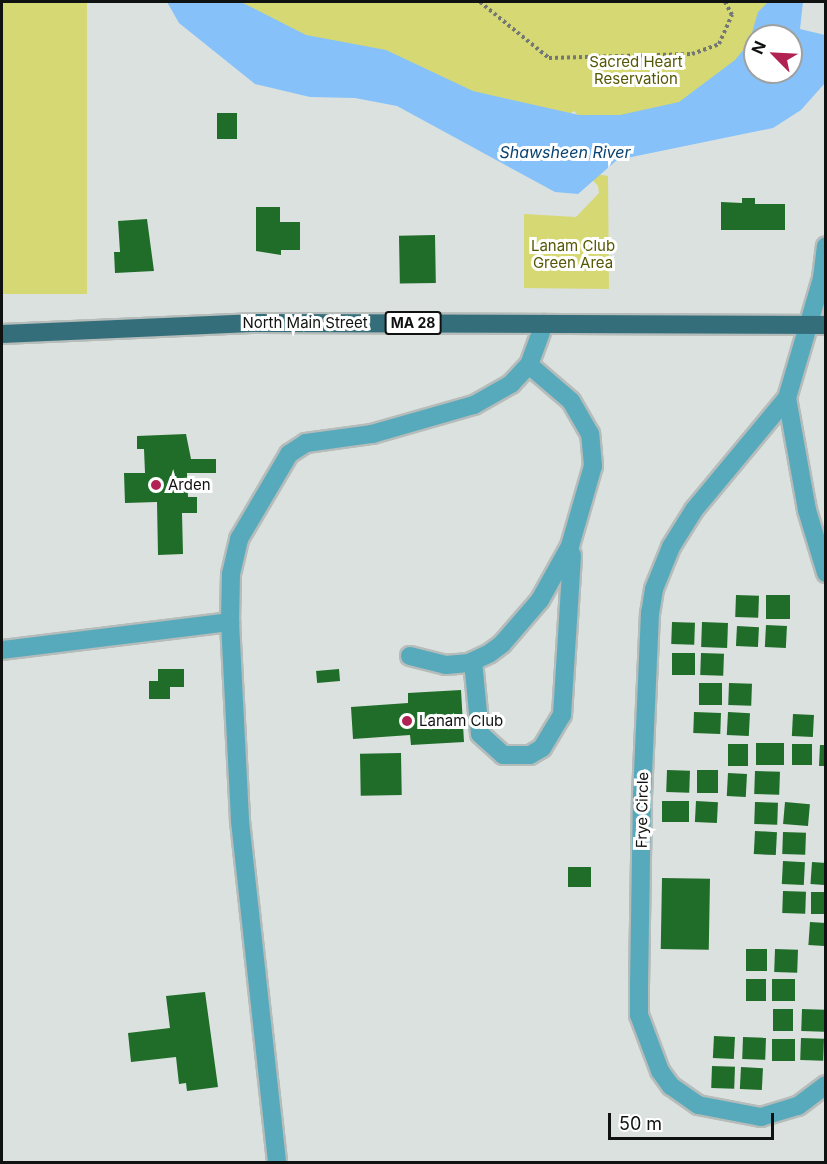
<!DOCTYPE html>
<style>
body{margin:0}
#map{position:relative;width:827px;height:1164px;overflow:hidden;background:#dae1df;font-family:Inter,sans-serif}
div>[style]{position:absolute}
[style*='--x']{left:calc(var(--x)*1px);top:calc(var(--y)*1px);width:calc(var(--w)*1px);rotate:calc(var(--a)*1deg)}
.green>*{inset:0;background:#d5d873;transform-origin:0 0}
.water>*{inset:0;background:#86c1fa}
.building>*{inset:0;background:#1f6d28;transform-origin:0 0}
.path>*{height:4px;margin-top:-2px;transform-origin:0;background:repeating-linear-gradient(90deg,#737775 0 3px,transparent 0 6px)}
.roads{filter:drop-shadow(2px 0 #b6bcba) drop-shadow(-2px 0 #b6bcba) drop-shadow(0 2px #b6bcba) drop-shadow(0 -2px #b6bcba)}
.minor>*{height:18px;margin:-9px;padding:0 9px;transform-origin:9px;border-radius:9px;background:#57aabc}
.major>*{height:18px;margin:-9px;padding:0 9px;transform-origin:9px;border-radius:9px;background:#346e7b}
.dots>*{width:16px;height:16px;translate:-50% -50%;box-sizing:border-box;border:3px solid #fff;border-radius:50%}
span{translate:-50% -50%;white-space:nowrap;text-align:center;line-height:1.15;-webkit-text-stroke:6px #fff;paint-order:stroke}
.shield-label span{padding:2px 4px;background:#fff;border:2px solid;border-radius:4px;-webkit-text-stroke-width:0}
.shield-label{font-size:14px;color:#101211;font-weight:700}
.park-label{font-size:15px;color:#565704}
.street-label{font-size:15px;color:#101211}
.poi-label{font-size:15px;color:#101211}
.left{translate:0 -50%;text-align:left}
.water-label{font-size:16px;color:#0a4370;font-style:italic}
.frame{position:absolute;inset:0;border:3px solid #101211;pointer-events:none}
.north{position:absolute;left:743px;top:24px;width:60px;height:60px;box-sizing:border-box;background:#fff;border:2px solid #9fa0a0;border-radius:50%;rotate:294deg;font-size:16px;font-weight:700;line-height:24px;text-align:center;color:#101211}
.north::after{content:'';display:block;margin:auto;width:21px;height:27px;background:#b12152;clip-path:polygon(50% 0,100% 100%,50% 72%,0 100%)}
.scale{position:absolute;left:608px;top:1113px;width:166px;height:27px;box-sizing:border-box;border:3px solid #101211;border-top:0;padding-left:8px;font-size:18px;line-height:21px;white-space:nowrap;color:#101211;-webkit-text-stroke:4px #fff;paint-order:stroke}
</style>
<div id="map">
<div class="green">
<div style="left:2px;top:2px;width:85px;height:292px"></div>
<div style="clip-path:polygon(212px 2px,776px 2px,755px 36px,724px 117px,581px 119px,574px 111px,566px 116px,480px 101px)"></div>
<div style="clip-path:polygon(591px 173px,608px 176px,609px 289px,524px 288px,524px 214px,576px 217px,599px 193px,598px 186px,589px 176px)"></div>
</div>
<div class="water">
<div style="clip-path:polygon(evenodd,167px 2px,241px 2px,306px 35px,386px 50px,473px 91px,579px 115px,620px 115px,679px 102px,735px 60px,749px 43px,758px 12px,768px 2px,803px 2px,800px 29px,825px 35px,825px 83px,801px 110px,773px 128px,617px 160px,578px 194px,555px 192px,397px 106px,355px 98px,310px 97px,255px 84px,179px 23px,167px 2px,755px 36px,791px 36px,791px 72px,755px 72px,755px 36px)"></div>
</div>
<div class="building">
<div style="left:217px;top:113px;width:20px;height:26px"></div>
<div style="clip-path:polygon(742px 198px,755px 198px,755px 204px,785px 204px,785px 230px,721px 230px,721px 202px,742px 203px)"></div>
<div style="clip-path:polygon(256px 207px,280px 207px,280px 222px,300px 222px,300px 250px,281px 250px,281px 255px,256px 251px)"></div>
<div style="clip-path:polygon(147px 219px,154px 271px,115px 273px,114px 252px,120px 252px,118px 221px)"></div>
<div style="left:435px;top:235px;width:48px;height:36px;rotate:89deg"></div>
<div style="clip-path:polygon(186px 434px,191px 459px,216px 459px,216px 473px,187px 473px,188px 497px,197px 497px,197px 513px,182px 513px,183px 554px,158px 555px,157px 502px,125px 503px,124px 473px,145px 473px,144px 449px,137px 449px,137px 436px)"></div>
<div style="left:736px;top:595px;width:23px;height:22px;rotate:2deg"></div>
<div style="left:766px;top:595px;width:24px;height:24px"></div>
<div style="left:672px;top:622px;width:23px;height:22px;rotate:2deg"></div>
<div style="left:702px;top:622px;width:26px;height:25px;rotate:2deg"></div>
<div style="left:766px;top:625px;width:21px;height:22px;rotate:3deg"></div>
<div style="left:737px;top:626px;width:22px;height:20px;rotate:3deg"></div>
<div style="left:672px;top:653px;width:23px;height:22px"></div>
<div style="left:701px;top:653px;width:23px;height:22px;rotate:2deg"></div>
<div style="clip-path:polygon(158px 669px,184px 669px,184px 687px,170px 687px,170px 699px,149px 699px,149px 681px,158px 681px)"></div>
<div style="left:339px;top:669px;width:12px;height:23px;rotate:85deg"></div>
<div style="left:699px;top:683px;width:23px;height:22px"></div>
<div style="left:729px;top:683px;width:23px;height:22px;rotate:2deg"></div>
<div style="clip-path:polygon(461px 690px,464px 742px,411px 745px,410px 735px,353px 739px,351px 707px,408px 703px,408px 693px)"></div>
<div style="left:694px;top:712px;width:27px;height:21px;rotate:2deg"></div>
<div style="left:728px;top:712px;width:22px;height:23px;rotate:3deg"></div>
<div style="left:793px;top:714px;width:21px;height:22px;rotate:3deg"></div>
<div style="left:756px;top:743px;width:28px;height:22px"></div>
<div style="left:728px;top:744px;width:20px;height:22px"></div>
<div style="left:792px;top:744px;width:20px;height:21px"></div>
<div style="clip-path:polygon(820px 745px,826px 745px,826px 766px,819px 766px)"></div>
<div style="left:401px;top:753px;width:42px;height:41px;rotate:89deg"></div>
<div style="left:667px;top:770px;width:23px;height:22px;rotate:2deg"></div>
<div style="left:697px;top:770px;width:21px;height:23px"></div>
<div style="left:755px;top:771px;width:25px;height:23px;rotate:2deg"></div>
<div style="left:728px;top:773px;width:19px;height:23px;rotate:3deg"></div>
<div style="left:662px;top:801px;width:27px;height:21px"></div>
<div style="left:696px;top:801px;width:22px;height:21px;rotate:3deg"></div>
<div style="left:755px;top:802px;width:23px;height:22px;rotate:2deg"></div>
<div style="left:785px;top:802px;width:25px;height:22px;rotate:5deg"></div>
<div style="left:755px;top:831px;width:22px;height:23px;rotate:3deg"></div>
<div style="left:783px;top:832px;width:23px;height:22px;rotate:2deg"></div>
<div style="left:783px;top:861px;width:22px;height:23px;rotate:3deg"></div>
<div style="left:812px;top:862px;width:14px;height:22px;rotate:4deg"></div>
<div style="left:568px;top:867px;width:23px;height:20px"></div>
<div style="left:662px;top:878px;width:48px;height:71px;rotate:1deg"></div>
<div style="left:783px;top:891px;width:23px;height:22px;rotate:2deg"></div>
<div style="left:811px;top:892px;width:15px;height:22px"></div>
<div style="left:810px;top:922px;width:16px;height:23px;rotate:4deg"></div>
<div style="left:746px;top:949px;width:21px;height:22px"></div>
<div style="left:775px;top:949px;width:23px;height:23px;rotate:2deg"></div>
<div style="left:746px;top:979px;width:20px;height:22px"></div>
<div style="left:772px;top:979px;width:23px;height:22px"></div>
<div style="clip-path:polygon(205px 992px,218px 1087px,187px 1091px,186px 1083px,179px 1084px,176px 1057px,131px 1062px,128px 1033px,170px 1028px,166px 996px)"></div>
<div style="left:773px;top:1009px;width:20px;height:22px"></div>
<div style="left:802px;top:1009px;width:23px;height:22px;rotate:2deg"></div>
<div style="left:714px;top:1036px;width:21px;height:22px;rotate:3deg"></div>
<div style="left:743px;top:1037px;width:23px;height:22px;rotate:2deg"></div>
<div style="left:801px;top:1038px;width:23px;height:22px;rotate:2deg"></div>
<div style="left:772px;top:1039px;width:23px;height:22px"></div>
<div style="left:712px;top:1066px;width:23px;height:22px;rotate:2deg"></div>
<div style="left:741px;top:1067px;width:22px;height:22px;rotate:3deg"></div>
</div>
<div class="path">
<div style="--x:480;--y:2;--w:89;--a:39.1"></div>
<div style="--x:549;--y:58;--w:143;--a:-1.6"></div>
<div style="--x:692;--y:54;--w:29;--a:-20"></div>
<div style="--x:719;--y:44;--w:32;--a:-66"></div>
<div style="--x:732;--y:15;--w:15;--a:-118"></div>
</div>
<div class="roads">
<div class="minor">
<div style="--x:787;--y:398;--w:125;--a:-73.7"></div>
<div style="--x:822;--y:278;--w:32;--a:-83"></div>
<div style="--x:826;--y:573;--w:66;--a:-106.8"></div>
<div style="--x:807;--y:510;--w:114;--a:-100.1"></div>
<div style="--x:787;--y:398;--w:146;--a:129.7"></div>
<div style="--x:694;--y:510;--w:44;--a:121.9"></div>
<div style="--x:671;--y:547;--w:45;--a:112"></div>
<div style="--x:654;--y:589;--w:24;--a:99"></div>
<div style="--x:650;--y:613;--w:182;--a:92.5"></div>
<div style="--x:642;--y:795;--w:190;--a:90.9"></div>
<div style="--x:639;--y:985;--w:30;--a:90"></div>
<div style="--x:639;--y:1015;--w:60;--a:69.4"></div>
<div style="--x:660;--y:1071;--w:19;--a:54"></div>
<div style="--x:671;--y:1086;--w:33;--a:35"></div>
<div style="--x:698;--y:1105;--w:64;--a:10.8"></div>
<div style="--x:761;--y:1117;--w:39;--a:-17"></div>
<div style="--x:798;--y:1106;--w:35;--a:-37"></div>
<div style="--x:230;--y:622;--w:48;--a:-88.8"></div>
<div style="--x:231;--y:574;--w:36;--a:-77"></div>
<div style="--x:239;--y:539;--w:99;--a:-59.5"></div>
<div style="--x:289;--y:454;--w:20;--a:-33"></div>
<div style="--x:306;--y:443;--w:67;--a:-7.8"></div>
<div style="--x:372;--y:434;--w:106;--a:-15.9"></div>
<div style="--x:474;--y:405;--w:43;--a:-29.6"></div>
<div style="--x:511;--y:384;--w:26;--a:-47"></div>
<div style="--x:529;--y:365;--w:44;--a:-69.9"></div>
<div style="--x:2;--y:650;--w:230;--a:-7"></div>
<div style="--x:230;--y:622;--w:199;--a:87.1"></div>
<div style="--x:240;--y:821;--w:343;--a:83.8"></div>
<div style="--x:410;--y:656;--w:37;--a:14"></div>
<div style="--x:446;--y:665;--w:23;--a:-5"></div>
<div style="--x:469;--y:663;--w:23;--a:-25"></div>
<div style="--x:490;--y:653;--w:15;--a:-37"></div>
<div style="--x:502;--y:644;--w:58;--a:-49.2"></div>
<div style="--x:540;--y:600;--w:62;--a:-60.9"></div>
<div style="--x:570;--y:546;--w:83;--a:-74"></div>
<div style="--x:593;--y:466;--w:32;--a:-95"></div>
<div style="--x:590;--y:434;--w:38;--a:-120"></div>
<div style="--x:571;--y:401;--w:55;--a:-139.4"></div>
<div style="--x:473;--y:661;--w:73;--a:84.5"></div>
<div style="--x:480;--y:734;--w:31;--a:42"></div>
<div style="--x:503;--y:755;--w:27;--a:0"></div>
<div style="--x:530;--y:755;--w:14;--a:-30"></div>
<div style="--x:542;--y:748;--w:39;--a:-59"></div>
<div style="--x:562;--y:715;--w:160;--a:-86.4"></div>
</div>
<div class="major">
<div style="--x:2;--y:334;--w:255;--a:-2.5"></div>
<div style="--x:257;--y:323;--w:569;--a:0.2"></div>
</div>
</div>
<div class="dots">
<div style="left:156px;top:485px;background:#b12152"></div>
<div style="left:407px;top:721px;background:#b12152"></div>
</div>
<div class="shield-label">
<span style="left:413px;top:323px">MA 28</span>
</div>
<div class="park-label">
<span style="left:636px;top:70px">Sacred Heart<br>Reservation</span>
<span style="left:573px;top:254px">Lanam Club<br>Green Area</span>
</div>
<div class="street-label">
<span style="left:305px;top:323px">North Main Street</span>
<span style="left:642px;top:810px;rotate:-89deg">Frye Circle</span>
</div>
<div class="poi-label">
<span class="left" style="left:168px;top:485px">Arden</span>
<span class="left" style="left:419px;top:721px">Lanam Club</span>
</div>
<div class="water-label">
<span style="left:565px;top:152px">Shawsheen River</span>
</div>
<div class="frame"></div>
<div class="north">N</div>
<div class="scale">50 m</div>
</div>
